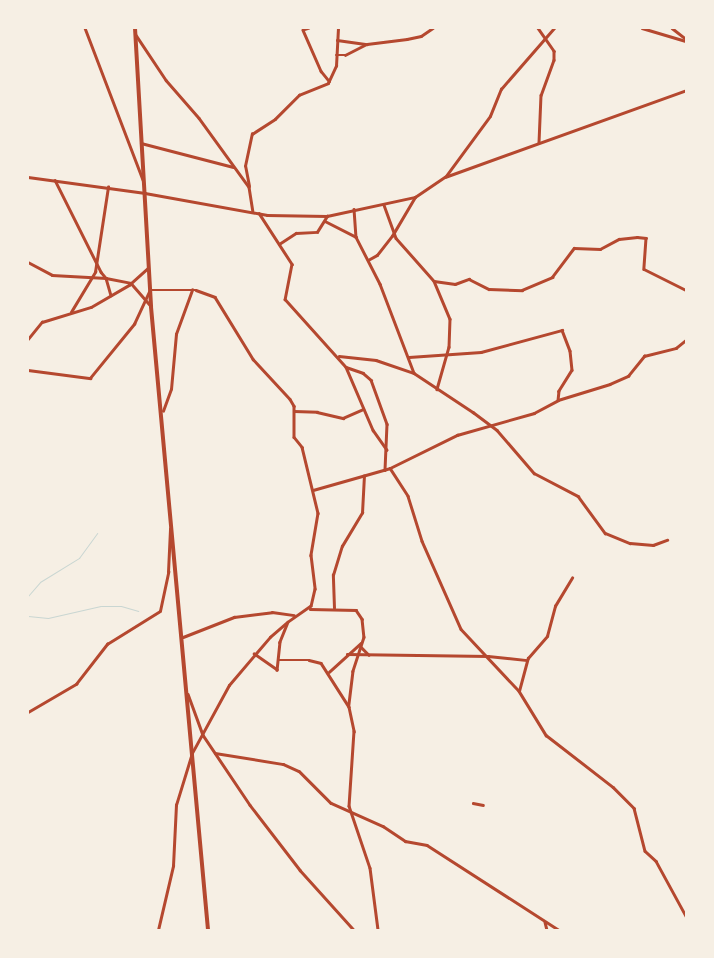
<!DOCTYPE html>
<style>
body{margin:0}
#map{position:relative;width:714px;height:958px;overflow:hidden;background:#f6efe4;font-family:Roboto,sans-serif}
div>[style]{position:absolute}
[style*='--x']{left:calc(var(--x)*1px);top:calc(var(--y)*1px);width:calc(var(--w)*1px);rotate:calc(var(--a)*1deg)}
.stream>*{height:1px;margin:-0.5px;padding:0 0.5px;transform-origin:0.5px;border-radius:0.5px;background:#c9d6d2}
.minor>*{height:2.5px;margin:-1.25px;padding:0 1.25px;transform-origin:1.25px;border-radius:1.25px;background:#b5482f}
.secondary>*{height:4px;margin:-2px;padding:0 2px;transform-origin:2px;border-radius:2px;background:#b5482f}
span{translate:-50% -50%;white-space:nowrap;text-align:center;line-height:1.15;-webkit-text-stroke:5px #f6efe4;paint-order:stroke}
.frame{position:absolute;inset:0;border:29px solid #f6efe4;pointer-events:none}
</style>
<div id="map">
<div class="stream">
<div style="--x:28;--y:596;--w:18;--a:-49"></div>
<div style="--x:40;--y:582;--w:46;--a:-31.6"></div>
<div style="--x:79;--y:558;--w:31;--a:-54"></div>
<div style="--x:28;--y:616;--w:20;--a:6"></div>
<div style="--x:48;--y:618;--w:54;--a:-12.8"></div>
<div style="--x:101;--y:606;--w:20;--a:0"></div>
<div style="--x:121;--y:606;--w:18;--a:16"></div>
</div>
<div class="minor">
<div style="--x:85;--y:28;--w:163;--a:69.1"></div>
<div style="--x:309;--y:28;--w:6;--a:162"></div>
<div style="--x:303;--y:30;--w:45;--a:66.3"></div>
<div style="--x:321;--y:71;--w:13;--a:51"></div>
<div style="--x:538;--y:28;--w:28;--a:55"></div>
<div style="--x:554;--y:51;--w:9;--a:90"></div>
<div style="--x:554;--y:60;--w:37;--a:110"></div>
<div style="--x:541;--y:95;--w:47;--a:92.4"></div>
<div style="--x:642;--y:28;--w:46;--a:16.5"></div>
<div style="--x:672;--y:28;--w:18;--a:38"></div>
<div style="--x:136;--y:35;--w:54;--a:56.3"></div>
<div style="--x:166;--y:80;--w:50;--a:49"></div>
<div style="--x:199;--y:118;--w:85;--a:54.1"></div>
<div style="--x:249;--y:187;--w:25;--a:81"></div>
<div style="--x:337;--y:40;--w:30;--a:8"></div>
<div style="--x:367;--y:44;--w:40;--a:-7.1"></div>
<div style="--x:407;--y:39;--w:14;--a:-12"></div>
<div style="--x:421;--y:36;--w:14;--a:-34"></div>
<div style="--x:336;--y:55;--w:9;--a:0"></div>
<div style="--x:345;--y:55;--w:22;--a:-27"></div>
<div style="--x:141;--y:143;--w:95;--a:14.6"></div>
<div style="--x:446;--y:176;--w:74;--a:-53.7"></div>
<div style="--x:490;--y:116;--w:29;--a:-68"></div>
<div style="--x:501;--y:89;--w:81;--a:-49"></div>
<div style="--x:28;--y:177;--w:118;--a:7.8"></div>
<div style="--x:145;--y:193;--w:124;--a:10.2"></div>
<div style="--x:267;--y:215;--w:60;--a:1"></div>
<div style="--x:327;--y:216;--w:90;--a:-12.2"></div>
<div style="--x:415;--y:197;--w:36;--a:-34"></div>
<div style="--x:445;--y:177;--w:256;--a:-19.8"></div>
<div style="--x:55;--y:180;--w:103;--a:63.4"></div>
<div style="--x:101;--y:272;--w:8;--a:50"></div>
<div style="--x:106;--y:278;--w:25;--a:11"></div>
<div style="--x:131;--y:283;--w:29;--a:49"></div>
<div style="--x:249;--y:186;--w:20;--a:-101"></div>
<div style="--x:245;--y:166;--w:33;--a:-78"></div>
<div style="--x:252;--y:134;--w:27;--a:-33"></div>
<div style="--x:275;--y:119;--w:34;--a:-45"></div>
<div style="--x:299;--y:95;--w:31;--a:-22"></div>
<div style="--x:328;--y:83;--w:19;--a:-65"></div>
<div style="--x:336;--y:66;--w:38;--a:-87"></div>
<div style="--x:384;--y:205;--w:35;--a:70"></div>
<div style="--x:396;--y:238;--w:57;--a:48.5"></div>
<div style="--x:434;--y:281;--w:41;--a:67.2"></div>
<div style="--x:450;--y:319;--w:28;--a:92"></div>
<div style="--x:449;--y:347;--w:44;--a:105.9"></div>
<div style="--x:354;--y:209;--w:28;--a:86"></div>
<div style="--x:356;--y:237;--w:53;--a:62.9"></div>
<div style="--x:380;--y:284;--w:95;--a:69.1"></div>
<div style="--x:259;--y:213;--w:61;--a:57.1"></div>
<div style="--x:292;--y:264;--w:36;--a:101"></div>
<div style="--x:285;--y:299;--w:91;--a:48.1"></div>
<div style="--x:346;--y:367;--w:18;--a:19"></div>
<div style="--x:363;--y:373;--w:11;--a:41"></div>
<div style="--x:371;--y:380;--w:47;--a:70"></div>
<div style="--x:387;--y:424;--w:46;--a:92.5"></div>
<div style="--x:325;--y:221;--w:35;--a:27"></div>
<div style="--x:279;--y:244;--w:20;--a:-33"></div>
<div style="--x:296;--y:233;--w:21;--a:-3"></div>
<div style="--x:317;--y:232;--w:19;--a:-58"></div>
<div style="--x:368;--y:260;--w:10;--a:-29"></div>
<div style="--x:377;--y:255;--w:24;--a:-52"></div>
<div style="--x:392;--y:236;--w:45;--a:-59.5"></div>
<div style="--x:28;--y:262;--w:27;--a:28"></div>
<div style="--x:52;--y:275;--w:54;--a:3.2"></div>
<div style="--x:106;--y:278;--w:18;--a:74"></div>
<div style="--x:434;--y:281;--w:21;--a:8"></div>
<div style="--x:455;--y:284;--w:15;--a:-20"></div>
<div style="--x:469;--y:279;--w:22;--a:27"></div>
<div style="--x:489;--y:289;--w:33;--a:2"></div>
<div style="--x:522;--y:290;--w:33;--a:-23"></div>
<div style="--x:552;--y:277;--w:36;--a:-53"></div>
<div style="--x:574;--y:248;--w:26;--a:2"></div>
<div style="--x:600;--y:249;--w:21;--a:-28"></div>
<div style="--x:619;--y:239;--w:18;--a:-6"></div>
<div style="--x:637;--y:237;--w:9;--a:6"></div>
<div style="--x:646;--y:238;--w:31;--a:94"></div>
<div style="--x:644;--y:269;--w:47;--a:26.6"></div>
<div style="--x:71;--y:312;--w:47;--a:-59"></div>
<div style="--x:95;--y:272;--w:86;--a:-81.3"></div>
<div style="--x:28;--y:339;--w:22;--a:-51"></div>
<div style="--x:42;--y:322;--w:51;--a:-17"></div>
<div style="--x:91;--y:307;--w:44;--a:-30.1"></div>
<div style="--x:129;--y:285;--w:25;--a:-42"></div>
<div style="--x:339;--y:356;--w:37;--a:6"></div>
<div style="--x:376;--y:360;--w:40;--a:18.9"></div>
<div style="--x:414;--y:373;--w:71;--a:33.5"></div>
<div style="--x:473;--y:412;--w:30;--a:37"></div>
<div style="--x:497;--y:430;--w:57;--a:49.3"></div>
<div style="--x:534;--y:473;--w:50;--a:27.6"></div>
<div style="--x:578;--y:496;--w:46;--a:53.9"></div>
<div style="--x:605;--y:533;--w:27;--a:22"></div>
<div style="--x:630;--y:543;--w:23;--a:5"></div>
<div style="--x:653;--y:545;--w:15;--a:-20"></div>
<div style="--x:409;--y:357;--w:72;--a:-4"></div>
<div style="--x:481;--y:352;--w:84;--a:-15.2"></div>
<div style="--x:562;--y:330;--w:22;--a:69"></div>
<div style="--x:570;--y:351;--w:19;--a:84"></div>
<div style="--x:572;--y:370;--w:25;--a:122"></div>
<div style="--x:559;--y:391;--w:9;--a:96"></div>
<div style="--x:346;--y:367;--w:69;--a:66.8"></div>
<div style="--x:373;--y:430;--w:24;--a:55"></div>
<div style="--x:28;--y:370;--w:63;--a:7.4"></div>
<div style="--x:90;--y:378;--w:70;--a:-50.8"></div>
<div style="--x:134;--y:324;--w:38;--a:-65"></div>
<div style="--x:150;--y:290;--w:46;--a:0"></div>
<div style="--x:196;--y:290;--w:20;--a:20"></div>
<div style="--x:215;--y:297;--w:73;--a:58.5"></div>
<div style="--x:253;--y:359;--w:54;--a:47.2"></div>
<div style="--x:290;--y:399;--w:8;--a:60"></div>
<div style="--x:294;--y:406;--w:31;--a:90"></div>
<div style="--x:294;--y:437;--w:13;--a:51"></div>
<div style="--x:302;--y:447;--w:68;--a:76.4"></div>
<div style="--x:318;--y:513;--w:43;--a:99.5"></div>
<div style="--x:311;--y:555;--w:34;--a:83"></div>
<div style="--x:315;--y:589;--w:17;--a:103"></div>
<div style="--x:311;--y:606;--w:28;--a:145"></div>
<div style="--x:288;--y:622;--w:22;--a:112"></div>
<div style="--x:280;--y:642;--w:28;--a:96"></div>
<div style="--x:277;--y:670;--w:28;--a:-145"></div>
<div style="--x:163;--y:411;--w:23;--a:-70"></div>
<div style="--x:171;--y:389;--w:55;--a:-84.8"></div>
<div style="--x:176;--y:334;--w:47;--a:-70"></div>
<div style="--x:294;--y:411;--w:23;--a:2"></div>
<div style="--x:317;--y:412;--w:27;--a:13"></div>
<div style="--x:343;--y:418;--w:22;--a:-24"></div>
<div style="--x:390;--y:468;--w:33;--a:57"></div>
<div style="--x:408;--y:496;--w:47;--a:72.7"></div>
<div style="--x:422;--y:541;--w:96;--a:66.1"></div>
<div style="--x:461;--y:629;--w:85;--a:46.9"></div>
<div style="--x:519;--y:691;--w:52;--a:58.5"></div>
<div style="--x:546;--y:735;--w:85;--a:37.8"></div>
<div style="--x:613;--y:787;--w:30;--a:45"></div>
<div style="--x:634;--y:808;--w:44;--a:75.7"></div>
<div style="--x:645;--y:851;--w:15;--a:42"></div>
<div style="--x:656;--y:861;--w:63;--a:61.4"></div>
<div style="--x:313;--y:490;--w:80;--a:-15.9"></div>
<div style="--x:390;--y:468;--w:75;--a:-26.2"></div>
<div style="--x:457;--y:435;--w:80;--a:-15.9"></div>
<div style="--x:534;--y:413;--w:27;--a:-28"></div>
<div style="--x:558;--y:400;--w:54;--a:-17.1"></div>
<div style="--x:610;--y:384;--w:20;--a:-24"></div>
<div style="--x:628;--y:376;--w:26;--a:-51"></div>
<div style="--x:644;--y:356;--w:33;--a:-14"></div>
<div style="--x:676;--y:348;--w:13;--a:-39"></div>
<div style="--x:334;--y:608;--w:33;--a:-92"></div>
<div style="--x:333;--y:575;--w:30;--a:-73"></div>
<div style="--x:342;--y:546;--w:39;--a:-59"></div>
<div style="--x:362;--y:513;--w:37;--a:-87"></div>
<div style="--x:310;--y:609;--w:46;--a:1.2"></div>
<div style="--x:356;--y:610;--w:11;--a:56"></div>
<div style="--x:362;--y:619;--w:18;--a:84"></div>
<div style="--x:364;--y:637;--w:36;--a:108"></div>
<div style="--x:353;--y:671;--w:35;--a:97"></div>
<div style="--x:183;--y:637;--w:55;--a:-21.4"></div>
<div style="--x:234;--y:617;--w:38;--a:-7"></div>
<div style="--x:272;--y:612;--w:22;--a:8"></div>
<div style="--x:361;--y:647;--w:11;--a:45"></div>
<div style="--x:347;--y:654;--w:141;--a:0.8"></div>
<div style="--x:488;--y:656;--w:39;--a:6"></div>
<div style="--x:278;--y:660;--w:31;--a:0"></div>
<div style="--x:309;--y:660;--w:12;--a:14"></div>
<div style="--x:321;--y:663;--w:52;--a:57.5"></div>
<div style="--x:349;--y:707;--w:25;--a:78"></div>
<div style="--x:354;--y:731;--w:75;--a:93.8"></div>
<div style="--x:349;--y:806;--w:65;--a:71.3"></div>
<div style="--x:370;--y:868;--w:63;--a:82.6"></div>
<div style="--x:329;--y:672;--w:43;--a:-42.2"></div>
<div style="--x:519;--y:691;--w:34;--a:-75"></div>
<div style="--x:528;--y:658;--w:29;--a:-49"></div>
<div style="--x:547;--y:636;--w:31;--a:-75"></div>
<div style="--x:555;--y:606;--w:33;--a:-59"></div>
<div style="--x:188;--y:694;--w:44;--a:69.9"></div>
<div style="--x:203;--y:735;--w:84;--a:56.1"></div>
<div style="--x:250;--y:805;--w:82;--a:52.4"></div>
<div style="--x:300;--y:870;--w:81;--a:48"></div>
<div style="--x:28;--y:712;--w:56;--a:-30.3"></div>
<div style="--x:76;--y:684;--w:51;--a:-52.2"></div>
<div style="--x:107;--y:644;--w:62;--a:-31.9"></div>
<div style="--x:160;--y:611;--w:40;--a:-78"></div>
<div style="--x:168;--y:572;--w:43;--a:-87.3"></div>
<div style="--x:215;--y:753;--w:69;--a:9.2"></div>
<div style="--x:283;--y:764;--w:17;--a:24"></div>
<div style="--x:299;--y:771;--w:45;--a:45"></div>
<div style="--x:331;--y:803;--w:57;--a:23.9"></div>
<div style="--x:383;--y:826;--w:27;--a:34"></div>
<div style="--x:405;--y:841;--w:22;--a:10"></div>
<div style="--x:427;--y:845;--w:157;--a:32.8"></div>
<div style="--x:473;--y:803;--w:10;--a:11"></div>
<div style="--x:545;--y:922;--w:8;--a:76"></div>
<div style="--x:158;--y:930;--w:66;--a:-76.8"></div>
<div style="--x:173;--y:866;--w:61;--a:-87.2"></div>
<div style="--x:176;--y:805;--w:54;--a:-72.9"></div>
<div style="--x:192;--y:753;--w:77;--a:-61.4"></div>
<div style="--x:229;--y:685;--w:63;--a:-49.5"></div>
<div style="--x:270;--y:637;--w:21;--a:-41"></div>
</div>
<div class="secondary">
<div style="--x:135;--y:28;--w:279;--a:86.7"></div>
<div style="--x:151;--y:307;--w:626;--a:84.77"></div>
</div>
<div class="frame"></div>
</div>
